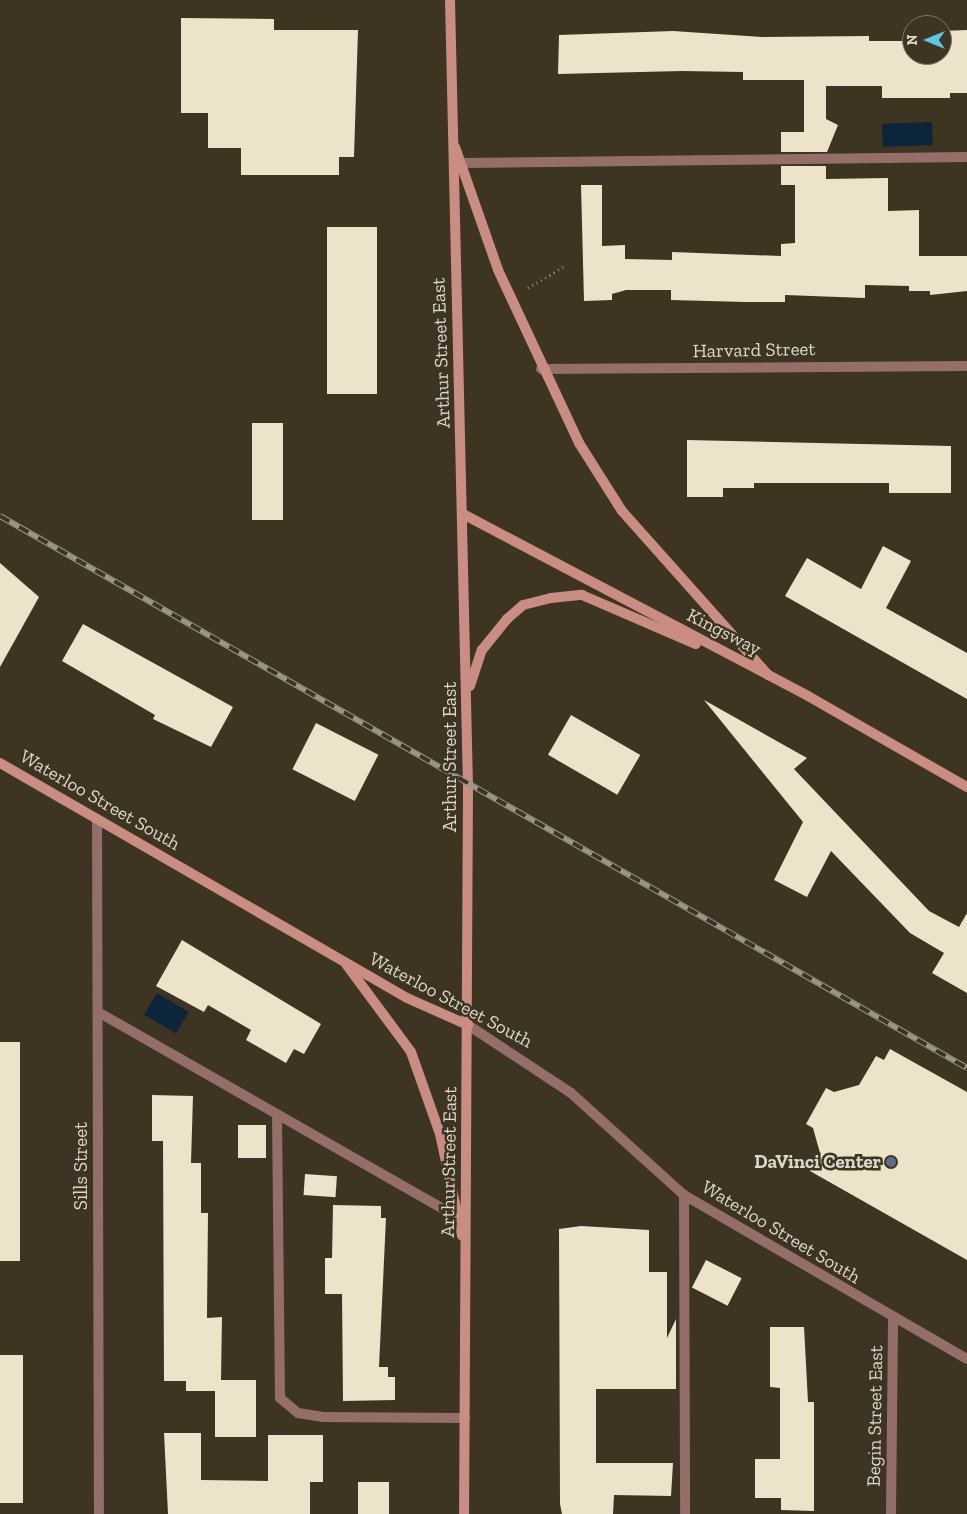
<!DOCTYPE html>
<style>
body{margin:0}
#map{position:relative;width:967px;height:1514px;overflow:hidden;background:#3d3421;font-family:"Zilla Slab",serif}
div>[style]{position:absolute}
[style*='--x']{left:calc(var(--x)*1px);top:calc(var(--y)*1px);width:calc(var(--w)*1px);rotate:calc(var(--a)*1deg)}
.water>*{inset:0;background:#0c253a;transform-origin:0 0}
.building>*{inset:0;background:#ede2ca;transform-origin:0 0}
.path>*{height:3px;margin-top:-1.5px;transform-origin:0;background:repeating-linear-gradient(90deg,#908979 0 1px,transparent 0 5px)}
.service>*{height:10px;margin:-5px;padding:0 5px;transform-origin:5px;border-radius:5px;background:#946e68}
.minor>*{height:10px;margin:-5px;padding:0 5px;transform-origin:5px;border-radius:5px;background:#946e68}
.secondary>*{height:10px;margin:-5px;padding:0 5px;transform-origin:5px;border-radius:5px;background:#c98d84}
.rail>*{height:5.5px;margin-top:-2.75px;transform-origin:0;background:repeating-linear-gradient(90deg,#3d3421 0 11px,#9c9687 0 22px);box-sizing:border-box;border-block:1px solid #9c9687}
.dots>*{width:14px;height:14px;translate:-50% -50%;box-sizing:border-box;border:2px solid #3d3421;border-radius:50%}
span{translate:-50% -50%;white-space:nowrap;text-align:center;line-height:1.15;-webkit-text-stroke:5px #3d3421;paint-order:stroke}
.street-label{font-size:19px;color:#dcd7cb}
.poi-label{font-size:19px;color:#dcd7cb;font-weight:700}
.right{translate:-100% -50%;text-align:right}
.north{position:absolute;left:902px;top:15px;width:50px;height:50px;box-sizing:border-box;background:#3d3421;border:1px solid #7d7565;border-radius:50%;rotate:270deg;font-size:14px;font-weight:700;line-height:20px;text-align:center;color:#dcd7cb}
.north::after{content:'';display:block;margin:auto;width:18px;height:22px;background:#5bc7e7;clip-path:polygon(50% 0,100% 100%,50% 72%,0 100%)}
</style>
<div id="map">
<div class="water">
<div style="left:932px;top:122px;width:23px;height:50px;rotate:88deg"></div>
<div style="left:157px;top:993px;width:37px;height:25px;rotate:31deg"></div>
</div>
<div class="building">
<div style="clip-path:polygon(181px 18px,274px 19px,274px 30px,358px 30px,354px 157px,339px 157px,339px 175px,241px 175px,241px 148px,208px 148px,208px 113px,181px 113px)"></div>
<div style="clip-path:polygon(967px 30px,967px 93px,950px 93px,950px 98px,882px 98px,882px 86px,826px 86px,826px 119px,838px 125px,827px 152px,781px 152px,781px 132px,804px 132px,804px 80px,743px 80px,743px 72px,682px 71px,558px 74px,559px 35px,673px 31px,762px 37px,869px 36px,869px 41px,912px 41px,912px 55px,942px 55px,942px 31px)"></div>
<div style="clip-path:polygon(781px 166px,826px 166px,826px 179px,888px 178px,888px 211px,919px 210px,919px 256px,967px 256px,967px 291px,930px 295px,930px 291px,909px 291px,909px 286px,865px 285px,865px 298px,785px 295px,785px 302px,745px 302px,671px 300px,671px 290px,626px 290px,612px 294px,612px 300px,584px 301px,581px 185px,602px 185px,602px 246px,625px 245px,625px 259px,672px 260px,672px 252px,781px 256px,781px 244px,795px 243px,795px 185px,781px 185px)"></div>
<div style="left:327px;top:227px;width:50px;height:167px"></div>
<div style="left:252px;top:423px;width:31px;height:97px"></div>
<div style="clip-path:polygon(687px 440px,951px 446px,951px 493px,889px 493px,889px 483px,754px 483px,754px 488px,723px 488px,723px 497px,687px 497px)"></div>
<div style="clip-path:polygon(883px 546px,911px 561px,886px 608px,967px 653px,967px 699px,785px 596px,807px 558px,861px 589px)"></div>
<div style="clip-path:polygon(0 563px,39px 597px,0 667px)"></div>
<div style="clip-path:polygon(83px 624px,233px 707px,211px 747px,153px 719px,155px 715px,62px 661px)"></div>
<div style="clip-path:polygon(704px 700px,807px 758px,794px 769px,929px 911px,959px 927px,967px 913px,967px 993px,932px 973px,944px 953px,910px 933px,831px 851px,807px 897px,774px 880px,803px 822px)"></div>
<div style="left:571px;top:715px;width:80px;height:46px;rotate:30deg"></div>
<div style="left:316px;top:723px;width:70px;height:52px;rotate:27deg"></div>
<div style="clip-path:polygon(182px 940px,321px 1024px,304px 1054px,294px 1049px,286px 1063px,246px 1040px,251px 1030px,208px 1005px,204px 1012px,156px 986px)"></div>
<div style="left:0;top:1042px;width:20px;height:219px"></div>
<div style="clip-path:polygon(890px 1049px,967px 1092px,967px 1260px,810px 1171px,820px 1153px,813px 1128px,806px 1124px,826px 1088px,834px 1092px,859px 1085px,876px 1056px,884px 1060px)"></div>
<div style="clip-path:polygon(152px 1095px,193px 1096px,191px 1163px,201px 1163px,201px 1213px,208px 1213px,207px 1318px,222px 1317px,221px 1380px,256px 1380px,256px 1437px,215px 1437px,215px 1391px,186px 1391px,186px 1381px,164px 1381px,163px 1141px,152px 1141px)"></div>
<div style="left:238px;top:1125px;width:28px;height:33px"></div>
<div style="left:305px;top:1174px;width:32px;height:21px;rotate:4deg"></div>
<div style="clip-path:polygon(333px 1205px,381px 1206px,381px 1218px,386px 1218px,379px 1367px,388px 1367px,388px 1377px,395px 1377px,395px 1400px,343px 1401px,342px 1294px,325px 1294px,325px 1258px,332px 1258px)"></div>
<div style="clip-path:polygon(581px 1226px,649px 1230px,649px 1272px,667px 1272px,667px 1338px,676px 1319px,676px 1389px,596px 1389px,596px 1463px,673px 1463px,671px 1496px,614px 1495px,613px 1514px,562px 1514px,560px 1504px,559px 1229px)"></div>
<div style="left:706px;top:1260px;width:40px;height:31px;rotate:27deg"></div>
<div style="clip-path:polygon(770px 1327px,804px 1327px,808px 1402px,814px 1402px,814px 1511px,781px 1510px,781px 1498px,755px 1498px,755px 1459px,780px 1459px,780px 1388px,770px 1387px)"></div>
<div style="left:0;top:1355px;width:23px;height:148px"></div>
<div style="clip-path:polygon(164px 1433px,201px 1433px,201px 1480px,268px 1481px,268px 1435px,323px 1435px,323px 1482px,310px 1482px,310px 1514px,168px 1514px)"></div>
<div style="left:358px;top:1482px;width:31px;height:32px"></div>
</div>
<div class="path">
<div style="--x:528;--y:288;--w:43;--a:-30.7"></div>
</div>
<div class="service">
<div style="--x:461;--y:163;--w:506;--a:-0.68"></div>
<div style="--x:98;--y:1012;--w:414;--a:29.7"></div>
<div style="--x:277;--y:1114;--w:284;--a:89.4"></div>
<div style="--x:280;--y:1398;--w:23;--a:40"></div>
<div style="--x:298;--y:1413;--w:24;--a:9"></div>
<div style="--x:322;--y:1417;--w:143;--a:0.4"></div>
<div style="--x:684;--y:1195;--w:319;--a:89.8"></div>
</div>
<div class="minor">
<div style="--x:541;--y:369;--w:426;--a:-0.4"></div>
<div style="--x:97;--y:819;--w:695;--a:89.84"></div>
<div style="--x:468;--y:1025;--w:123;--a:33.4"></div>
<div style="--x:571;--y:1093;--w:152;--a:42.1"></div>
<div style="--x:684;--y:1195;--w:327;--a:30.1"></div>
<div style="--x:891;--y:1514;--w:195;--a:-89.4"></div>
</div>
<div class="secondary">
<div style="--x:450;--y:0;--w:786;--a:88.69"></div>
<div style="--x:468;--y:786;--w:728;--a:90.31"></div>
<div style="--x:455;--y:147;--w:130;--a:70.7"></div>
<div style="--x:498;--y:270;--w:191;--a:64.9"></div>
<div style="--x:579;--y:443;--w:80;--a:57.7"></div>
<div style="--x:622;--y:511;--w:220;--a:48.3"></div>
<div style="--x:463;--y:514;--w:390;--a:27.8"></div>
<div style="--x:808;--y:696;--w:183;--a:29.8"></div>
<div style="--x:470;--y:686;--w:38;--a:-72"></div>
<div style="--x:482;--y:650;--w:40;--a:-51"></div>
<div style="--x:507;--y:619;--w:21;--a:-41"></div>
<div style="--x:523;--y:605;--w:29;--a:-14"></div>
<div style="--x:551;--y:598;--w:31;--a:-6"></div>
<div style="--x:582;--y:595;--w:124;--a:23.3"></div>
<div style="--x:0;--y:763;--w:470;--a:30"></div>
<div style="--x:407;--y:998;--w:67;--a:23.9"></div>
<div style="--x:346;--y:964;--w:109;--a:53.5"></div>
<div style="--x:411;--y:1052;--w:87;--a:70.5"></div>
<div style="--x:440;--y:1134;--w:104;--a:77.8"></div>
</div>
<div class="rail">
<div style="--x:0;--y:516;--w:1113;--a:29.72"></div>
</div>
<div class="dots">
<div style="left:891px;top:1162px;background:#5c6f8a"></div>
</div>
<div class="street-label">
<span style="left:754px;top:350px;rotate:-1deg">Harvard Street</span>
<span style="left:441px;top:353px;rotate:-92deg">Arthur Street East</span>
<span style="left:724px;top:632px;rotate:27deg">Kingsway</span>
<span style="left:450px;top:757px;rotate:-90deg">Arthur Street East</span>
<span style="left:100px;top:800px;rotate:30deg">Waterloo Street South</span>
<span style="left:451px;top:1000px;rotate:28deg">Waterloo Street South</span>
<span style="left:449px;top:1162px;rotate:-89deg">Arthur Street East</span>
<span style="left:81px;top:1166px;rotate:-90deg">Sills Street</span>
<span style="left:781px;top:1232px;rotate:31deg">Waterloo Street South</span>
<span style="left:875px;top:1416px;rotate:-89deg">Begin Street East</span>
</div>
<div class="poi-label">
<span class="right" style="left:881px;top:1162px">DaVinci Center</span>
</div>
<div class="north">N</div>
</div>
